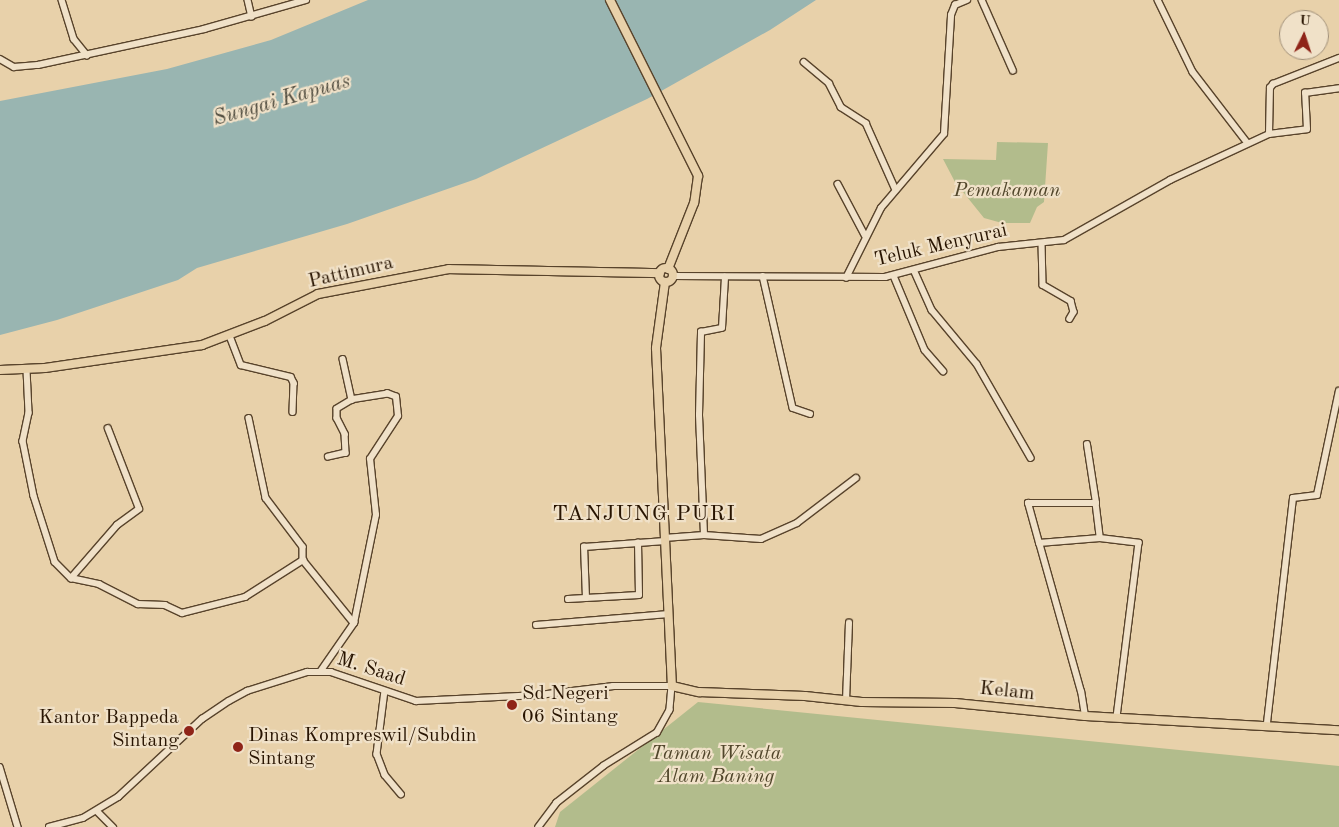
<!DOCTYPE html>
<style>
body{margin:0}
#map{position:relative;width:1339px;height:827px;overflow:hidden;background:#e8d1aa;font-family:"Old Standard TT",serif}
div>[style]{position:absolute}
[style*='--x']{left:calc(var(--x)*1px);top:calc(var(--y)*1px);width:calc(var(--w)*1px);rotate:calc(var(--a)*1deg)}
.green>*{inset:0;background:#b2bc8c}
.water>*{inset:0;background:#99b5b1}
.roads{filter:drop-shadow(1px 0 #58432b) drop-shadow(-1px 0 #58432b) drop-shadow(0 1px #58432b) drop-shadow(0 -1px #58432b)}
.minor>*{height:5.5px;margin:-2.75px;padding:0 2.75px;transform-origin:2.75px;border-radius:2.75px;background:#f0e1c8}
.major>*{height:8px;margin:-4px;padding:0 4px;transform-origin:4px;border-radius:4px;background:#e8d1aa}
.major>.ring{margin:-4px;padding:0;box-sizing:content-box;background:none;border:8px solid #e8d1aa;border-radius:50%}
.dots>*{width:14px;height:14px;translate:-50% -50%;box-sizing:border-box;border:2px solid #f0e1c8;border-radius:50%}
span{translate:-50% -50%;white-space:nowrap;text-align:center;line-height:1.15;-webkit-text-stroke:4.5px #f0e1c8;paint-order:stroke}
.park-label{font-size:20px;color:#51462b;font-style:italic}
.street-label{font-size:20px;color:#281401}
.poi-label{font-size:20px;color:#281401}
.left{translate:0 -50%;text-align:left}
.right{translate:-100% -50%;text-align:right}
.water-label{font-size:21px;color:#504c3f;font-style:italic}
.quarter-label{font-size:22px;color:#281401;letter-spacing:1px}
.north{position:absolute;left:1279px;top:10px;width:50px;height:50px;box-sizing:border-box;background:#f0e1c8;border:1px solid #a08f78;border-radius:50%;rotate:4deg;font-size:14px;font-weight:700;line-height:20px;text-align:center;color:#281401}
.north::after{content:'';display:block;margin:auto;width:18px;height:22px;background:#8f2418;clip-path:polygon(50% 0,100% 100%,50% 72%,0 100%)}
</style>
<div id="map">
<div class="green">
<div style="clip-path:polygon(997px 142px,1048px 143px,1044px 202px,1037px 207px,1030px 223px,1002px 223px,984px 218px,955px 182px,943px 159px,996px 160px)"></div>
<div style="clip-path:polygon(698px 702px,1339px 766px,1339px 827px,555px 827px,560px 812px)"></div>
</div>
<div class="water">
<div style="clip-path:polygon(368px 0,816px 0,770px 30px,647px 99px,476px 179px,347px 224px,197px 268px,178px 280px,57px 320px,0 335px,0 101px,167px 69px,271px 40px)"></div>
</div>
<div class="roads">
<div class="minor">
<div style="--x:62;--y:0;--w:41;--a:72.9"></div>
<div style="--x:74;--y:39;--w:21;--a:51"></div>
<div style="--x:248;--y:0;--w:17;--a:77"></div>
<div style="--x:982;--y:0;--w:77;--a:66.1"></div>
<div style="--x:1158;--y:0;--w:80;--a:64.1"></div>
<div style="--x:1193;--y:72;--w:88;--a:52.4"></div>
<div style="--x:0;--y:59;--w:16;--a:30"></div>
<div style="--x:14;--y:67;--w:24;--a:-5"></div>
<div style="--x:38;--y:65;--w:170;--a:-12.2"></div>
<div style="--x:204;--y:29;--w:106;--a:-15.9"></div>
<div style="--x:804;--y:62;--w:33;--a:40"></div>
<div style="--x:829;--y:83;--w:27;--a:63"></div>
<div style="--x:841;--y:107;--w:30;--a:33"></div>
<div style="--x:866;--y:123;--w:73;--a:65.9"></div>
<div style="--x:1269;--y:134;--w:38;--a:-7"></div>
<div style="--x:1307;--y:129;--w:36;--a:-93"></div>
<div style="--x:1305;--y:93;--w:34;--a:-8"></div>
<div style="--x:838;--y:184;--w:58;--a:62.1"></div>
<div style="--x:1042;--y:243;--w:42;--a:88.6"></div>
<div style="--x:1043;--y:285;--w:32;--a:30"></div>
<div style="--x:1071;--y:301;--w:11;--a:75"></div>
<div style="--x:1074;--y:312;--w:8;--a:120"></div>
<div style="--x:914;--y:270;--w:44;--a:65.8"></div>
<div style="--x:932;--y:310;--w:70;--a:50.2"></div>
<div style="--x:977;--y:364;--w:108;--a:60.1"></div>
<div style="--x:673;--y:276;--w:212;--a:0.3"></div>
<div style="--x:885;--y:277;--w:117;--a:-14.9"></div>
<div style="--x:998;--y:247;--w:66;--a:-6.1"></div>
<div style="--x:1064;--y:240;--w:122;--a:-29.5"></div>
<div style="--x:1170;--y:180;--w:109;--a:-24.9"></div>
<div style="--x:1269;--y:134;--w:46;--a:-88.8"></div>
<div style="--x:1270;--y:88;--w:5;--a:-53"></div>
<div style="--x:1273;--y:84;--w:71;--a:-21.5"></div>
<div style="--x:763;--y:276;--w:135;--a:77.2"></div>
<div style="--x:793;--y:408;--w:18;--a:19"></div>
<div style="--x:894;--y:276;--w:80;--a:67.3"></div>
<div style="--x:925;--y:350;--w:28;--a:49"></div>
<div style="--x:846;--y:278;--w:78;--a:-63.4"></div>
<div style="--x:881;--y:208;--w:97;--a:-49.6"></div>
<div style="--x:944;--y:134;--w:119;--a:-86.6"></div>
<div style="--x:951;--y:15;--w:11;--a:-68"></div>
<div style="--x:955;--y:5;--w:13;--a:-23"></div>
<div style="--x:230;--y:336;--w:31;--a:69"></div>
<div style="--x:241;--y:365;--w:51;--a:13.5"></div>
<div style="--x:291;--y:377;--w:7;--a:63"></div>
<div style="--x:294;--y:383;--w:29;--a:92"></div>
<div style="--x:343;--y:359;--w:42;--a:77.6"></div>
<div style="--x:27;--y:370;--w:43;--a:87.3"></div>
<div style="--x:29;--y:413;--w:29;--a:102"></div>
<div style="--x:23;--y:441;--w:56;--a:78.7"></div>
<div style="--x:34;--y:496;--w:69;--a:72.3"></div>
<div style="--x:55;--y:562;--w:23;--a:45"></div>
<div style="--x:71;--y:578;--w:29;--a:12"></div>
<div style="--x:99;--y:584;--w:44;--a:27.1"></div>
<div style="--x:138;--y:604;--w:27;--a:2"></div>
<div style="--x:165;--y:605;--w:19;--a:25"></div>
<div style="--x:182;--y:613;--w:65;--a:-14.3"></div>
<div style="--x:245;--y:597;--w:69;--a:-32.5"></div>
<div style="--x:249;--y:418;--w:82;--a:78"></div>
<div style="--x:266;--y:498;--w:61;--a:52.9"></div>
<div style="--x:303;--y:547;--w:13;--a:90"></div>
<div style="--x:303;--y:560;--w:81;--a:51"></div>
<div style="--x:1096;--y:503;--w:35;--a:83"></div>
<div style="--x:704;--y:535;--w:120;--a:-92.4"></div>
<div style="--x:699;--y:415;--w:83;--a:-88.6"></div>
<div style="--x:701;--y:332;--w:21;--a:-11"></div>
<div style="--x:722;--y:328;--w:51;--a:-86.6"></div>
<div style="--x:664;--y:538;--w:40;--a:-4.3"></div>
<div style="--x:704;--y:535;--w:57;--a:4"></div>
<div style="--x:761;--y:539;--w:39;--a:-24"></div>
<div style="--x:797;--y:523;--w:74;--a:-37.3"></div>
<div style="--x:1039;--y:543;--w:41;--a:-105.4"></div>
<div style="--x:1028;--y:503;--w:68;--a:0"></div>
<div style="--x:1096;--y:503;--w:59;--a:-98.8"></div>
<div style="--x:71;--y:578;--w:70;--a:-49"></div>
<div style="--x:117;--y:525;--w:27;--a:-36"></div>
<div style="--x:139;--y:509;--w:86;--a:-111.2"></div>
<div style="--x:586;--y:598;--w:51;--a:-92.2"></div>
<div style="--x:584;--y:547;--w:81;--a:-4.2"></div>
<div style="--x:568;--y:599;--w:71;--a:-3.2"></div>
<div style="--x:639;--y:595;--w:52;--a:-91.1"></div>
<div style="--x:536;--y:625;--w:133;--a:-4.7"></div>
<div style="--x:320;--y:672;--w:60;--a:-55.2"></div>
<div style="--x:354;--y:623;--w:110;--a:-78.5"></div>
<div style="--x:376;--y:515;--w:56;--a:-96.1"></div>
<div style="--x:370;--y:459;--w:51;--a:-56.9"></div>
<div style="--x:398;--y:416;--w:19;--a:-96"></div>
<div style="--x:396;--y:397;--w:9;--a:-159"></div>
<div style="--x:388;--y:394;--w:36;--a:171"></div>
<div style="--x:352;--y:400;--w:17;--a:149"></div>
<div style="--x:337;--y:409;--w:9;--a:90"></div>
<div style="--x:337;--y:418;--w:18;--a:63"></div>
<div style="--x:345;--y:434;--w:19;--a:87"></div>
<div style="--x:346;--y:453;--w:18;--a:167"></div>
<div style="--x:385;--y:691;--w:64;--a:97.2"></div>
<div style="--x:377;--y:754;--w:22;--a:69"></div>
<div style="--x:385;--y:775;--w:25;--a:50"></div>
<div style="--x:846;--y:701;--w:78;--a:-87.8"></div>
<div style="--x:1085;--y:716;--w:24;--a:-99"></div>
<div style="--x:1081;--y:692;--w:155;--a:-105.7"></div>
<div style="--x:1039;--y:543;--w:61;--a:-4.7"></div>
<div style="--x:1100;--y:538;--w:39;--a:7"></div>
<div style="--x:1139;--y:543;--w:175;--a:97.2"></div>
<div style="--x:1267;--y:723;--w:226;--a:-83.4"></div>
<div style="--x:1293;--y:498;--w:24;--a:-7"></div>
<div style="--x:1317;--y:495;--w:106;--a:-78.1"></div>
<div style="--x:0;--y:767;--w:63;--a:73.3"></div>
<div style="--x:97;--y:811;--w:23;--a:45"></div>
<div style="--x:49;--y:827;--w:35;--a:-15"></div>
<div style="--x:83;--y:818;--w:41;--a:-31"></div>
<div style="--x:118;--y:797;--w:115;--a:-42.9"></div>
<div style="--x:202;--y:719;--w:32;--a:-34"></div>
<div style="--x:229;--y:701;--w:21;--a:-29"></div>
<div style="--x:247;--y:691;--w:63;--a:-17.6"></div>
<div style="--x:307;--y:672;--w:24;--a:0"></div>
<div style="--x:331;--y:672;--w:90;--a:18.8"></div>
<div style="--x:416;--y:701;--w:123;--a:-2.8"></div>
<div style="--x:539;--y:695;--w:75;--a:-6.9"></div>
<div style="--x:613;--y:686;--w:59;--a:0"></div>
<div style="--x:672;--y:686;--w:24;--a:95"></div>
<div style="--x:670;--y:710;--w:26;--a:119"></div>
<div style="--x:657;--y:733;--w:62;--a:148.1"></div>
<div style="--x:604;--y:766;--w:60;--a:141.8"></div>
<div style="--x:557;--y:803;--w:30;--a:127"></div>
</div>
<div class="major">
<div style="--x:610;--y:0;--w:197;--a:63.4"></div>
<div style="--x:698;--y:176;--w:27;--a:98"></div>
<div style="--x:694;--y:203;--w:71;--a:111.5"></div>
<div class="ring" style="left:659px;top:268px;width:6px;height:6px"></div>
<div style="--x:665;--y:282;--w:67;--a:97.8"></div>
<div style="--x:656;--y:348;--w:338;--a:87.3"></div>
<div style="--x:672;--y:686;--w:28;--a:13"></div>
<div style="--x:699;--y:692;--w:106;--a:2.2"></div>
<div style="--x:805;--y:696;--w:57;--a:6"></div>
<div style="--x:862;--y:702;--w:93;--a:0.6"></div>
<div style="--x:955;--y:703;--w:131;--a:5.7"></div>
<div style="--x:1085;--y:716;--w:254;--a:3.2"></div>
<div style="--x:0;--y:370;--w:45;--a:-2.5"></div>
<div style="--x:45;--y:368;--w:159;--a:-8.3"></div>
<div style="--x:202;--y:345;--w:67;--a:-20.9"></div>
<div style="--x:265;--y:321;--w:59;--a:-27"></div>
<div style="--x:318;--y:294;--w:133;--a:-10.8"></div>
<div style="--x:449;--y:269;--w:211;--a:1.1"></div>
</div>
</div>
<div class="dots">
<div style="left:512px;top:705px;background:#8f2418"></div>
<div style="left:189px;top:731px;background:#8f2418"></div>
<div style="left:238px;top:747px;background:#8f2418"></div>
</div>
<div class="park-label">
<span style="left:1007px;top:191px">Pemakaman</span>
<span style="left:716px;top:766px">Taman Wisata<br>Alam Baning</span>
</div>
<div class="street-label">
<span style="left:941px;top:246px;rotate:-13deg">Teluk Menyurai</span>
<span style="left:351px;top:273px;rotate:-13deg">Pattimura</span>
<span style="left:371px;top:670px;rotate:18deg">M. Saad</span>
<span style="left:1007px;top:692px;rotate:6deg">Kelam</span>
</div>
<div class="poi-label">
<span class="left" style="left:522px;top:706px">Sd Negeri<br>06 Sintang</span>
<span class="right" style="left:179px;top:730px">Kantor Bappeda<br>Sintang</span>
<span class="left" style="left:248px;top:748px">Dinas Kompreswil/Subdin<br>Sintang</span>
</div>
<div class="water-label">
<span style="left:282px;top:101px;rotate:-16deg">Sungai Kapuas</span>
</div>
<div class="quarter-label">
<span style="left:644px;top:515px">TANJUNG PURI</span>
</div>
<div class="north">U</div>
</div>
